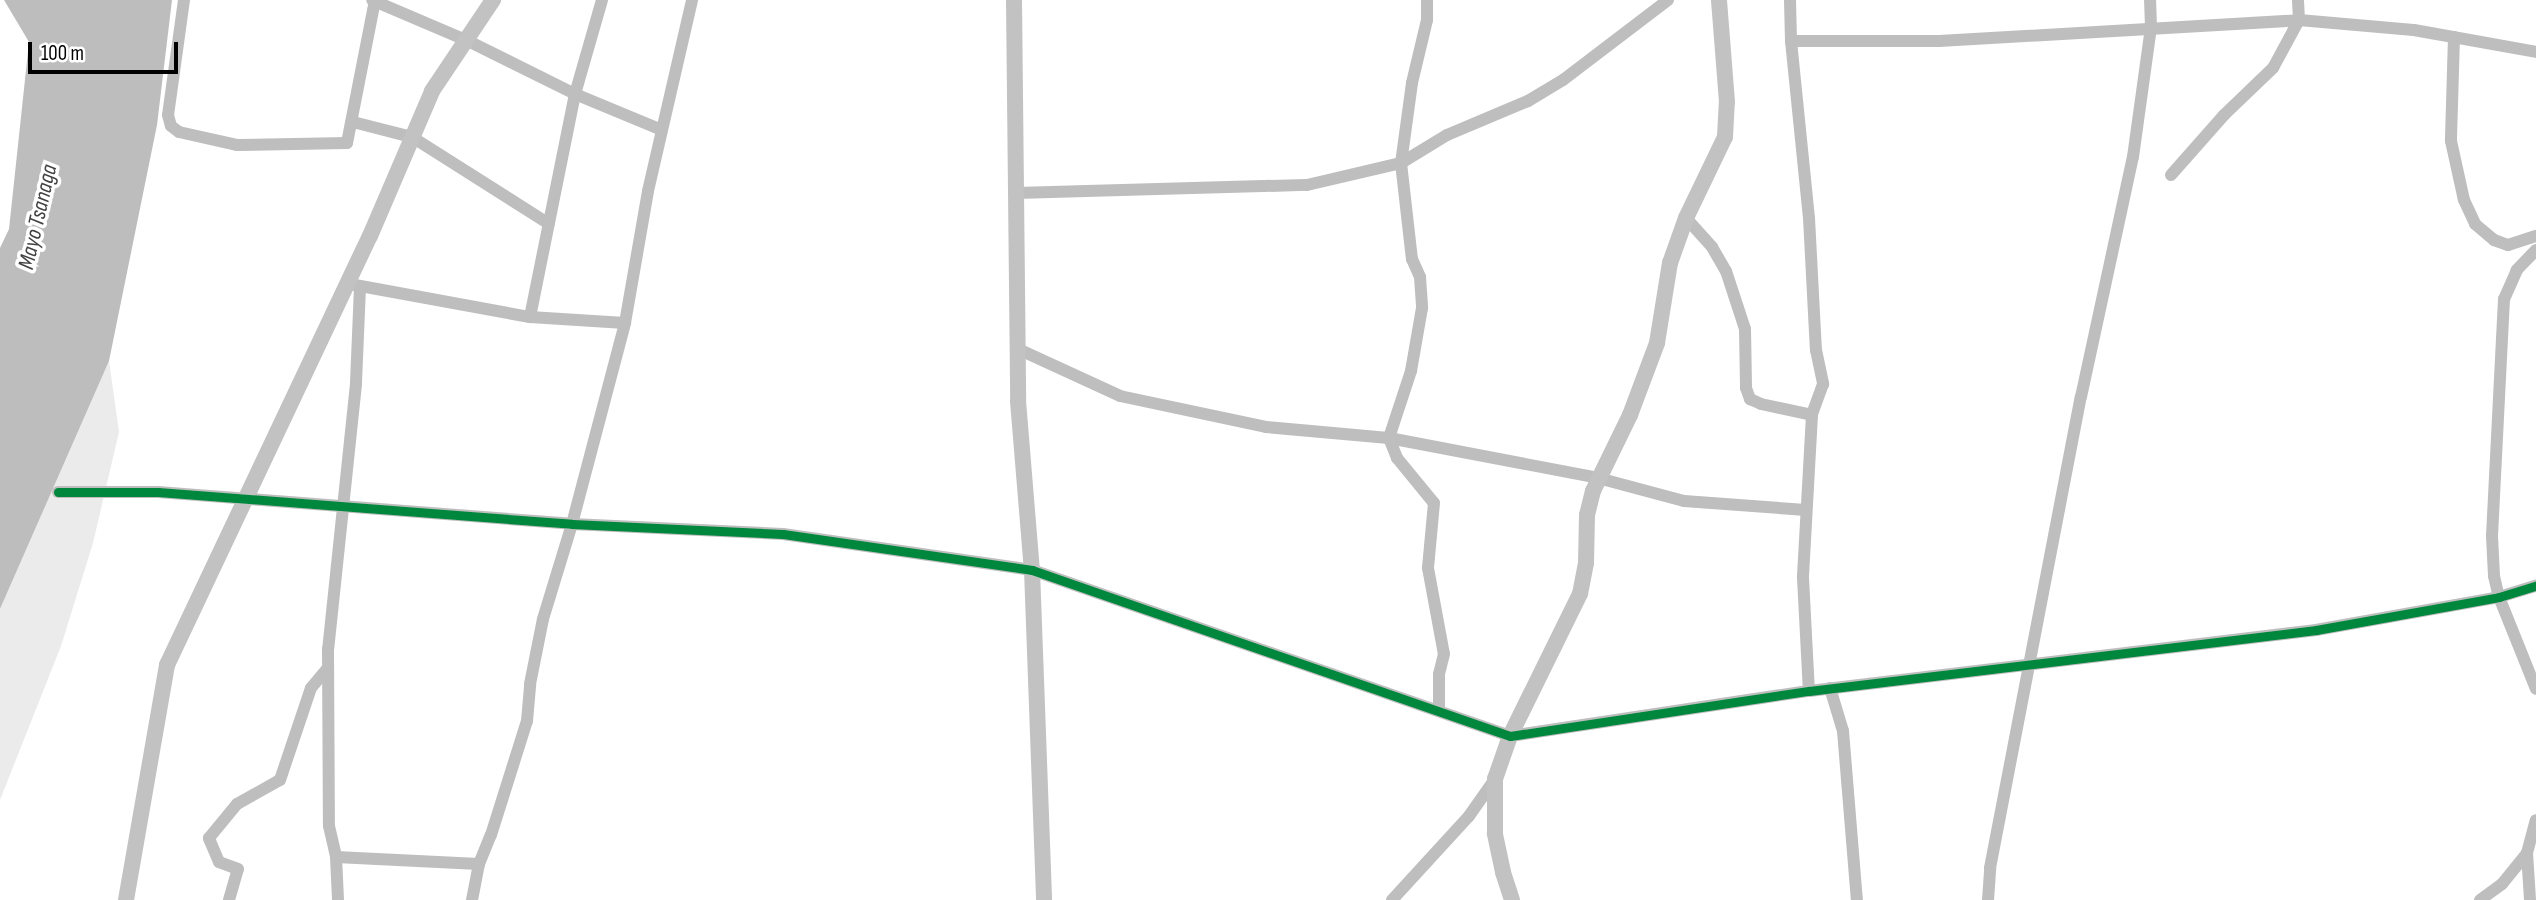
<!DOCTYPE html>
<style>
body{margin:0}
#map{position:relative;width:2536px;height:900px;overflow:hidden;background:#fff;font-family:"Sofia Sans Condensed",sans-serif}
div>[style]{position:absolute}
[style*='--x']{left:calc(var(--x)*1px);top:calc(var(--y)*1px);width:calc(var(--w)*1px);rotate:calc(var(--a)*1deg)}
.green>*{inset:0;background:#ebebeb}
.water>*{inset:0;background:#bdbdbd}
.street>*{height:12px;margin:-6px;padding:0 6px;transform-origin:6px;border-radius:6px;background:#bebebe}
.secondary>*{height:16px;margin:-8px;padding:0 8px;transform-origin:8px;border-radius:8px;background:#c2c2c2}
.cycleway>*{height:9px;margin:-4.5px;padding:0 4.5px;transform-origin:4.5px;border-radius:4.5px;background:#00873e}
span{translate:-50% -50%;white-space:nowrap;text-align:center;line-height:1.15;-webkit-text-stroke:7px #fff;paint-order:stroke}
.water-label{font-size:23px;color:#424242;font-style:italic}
.scale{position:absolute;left:28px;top:42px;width:150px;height:32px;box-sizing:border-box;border:4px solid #000;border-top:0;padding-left:9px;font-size:21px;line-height:24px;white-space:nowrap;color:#000;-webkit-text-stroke:5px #fff;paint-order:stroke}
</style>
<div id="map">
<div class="green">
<div style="clip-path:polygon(109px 361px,119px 432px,93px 543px,61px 646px,0 800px,0 609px)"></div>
</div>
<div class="water">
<div style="clip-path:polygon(4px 0,172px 0,157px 125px,109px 361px,0 609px,0 248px,9px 229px,29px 42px)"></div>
</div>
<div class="street">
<div style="--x:184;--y:0;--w:116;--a:97.9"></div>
<div style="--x:168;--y:115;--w:11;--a:75"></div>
<div style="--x:171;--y:126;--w:10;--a:37"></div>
<div style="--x:179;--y:132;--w:59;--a:12.6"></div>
<div style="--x:237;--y:145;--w:110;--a:-1"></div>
<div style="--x:347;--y:143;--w:146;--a:-78.9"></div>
<div style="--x:602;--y:0;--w:98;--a:106"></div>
<div style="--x:575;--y:94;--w:94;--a:22.5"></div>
<div style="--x:1427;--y:0;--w:20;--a:90"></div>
<div style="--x:1427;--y:20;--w:65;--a:103.4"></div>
<div style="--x:1412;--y:83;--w:81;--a:97.8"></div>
<div style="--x:1401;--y:163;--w:97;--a:83.5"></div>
<div style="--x:1412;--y:259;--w:20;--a:66"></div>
<div style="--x:1420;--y:277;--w:31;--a:86"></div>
<div style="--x:1422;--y:308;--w:64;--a:99.9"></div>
<div style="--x:1411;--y:371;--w:71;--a:108.2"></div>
<div style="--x:1389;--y:438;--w:22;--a:68"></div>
<div style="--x:1397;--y:458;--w:58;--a:50.6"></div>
<div style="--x:1434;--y:503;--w:65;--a:95.3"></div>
<div style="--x:1428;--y:568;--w:87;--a:79.5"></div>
<div style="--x:1444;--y:654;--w:21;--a:104"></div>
<div style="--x:1439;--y:674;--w:37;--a:90"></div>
<div style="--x:1790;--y:0;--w:41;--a:88.6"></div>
<div style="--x:1791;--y:41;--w:178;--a:84.2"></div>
<div style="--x:1809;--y:218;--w:132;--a:87"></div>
<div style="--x:1816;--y:350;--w:35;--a:78"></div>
<div style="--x:1823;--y:384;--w:33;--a:110"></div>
<div style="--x:1812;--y:415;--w:163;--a:93.2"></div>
<div style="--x:1803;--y:578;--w:113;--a:87"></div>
<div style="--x:2454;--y:37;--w:104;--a:91.7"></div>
<div style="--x:2451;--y:141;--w:60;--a:77.6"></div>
<div style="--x:2464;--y:200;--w:26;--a:65"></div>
<div style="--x:2475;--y:224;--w:25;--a:40"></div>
<div style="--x:2494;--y:240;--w:15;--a:20"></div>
<div style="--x:2508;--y:245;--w:29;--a:-18"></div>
<div style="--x:1791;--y:41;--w:148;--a:0"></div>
<div style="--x:1939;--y:41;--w:361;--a:-3.3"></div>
<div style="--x:2299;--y:20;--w:115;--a:5"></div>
<div style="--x:2414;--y:30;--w:124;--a:10.2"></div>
<div style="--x:353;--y:122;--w:61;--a:14.3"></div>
<div style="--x:412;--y:137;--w:162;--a:32.4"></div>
<div style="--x:2171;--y:175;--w:80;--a:-48.5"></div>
<div style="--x:2224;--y:115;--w:68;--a:-43.8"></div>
<div style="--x:2273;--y:68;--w:55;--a:-61.6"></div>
<div style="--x:2299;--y:20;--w:20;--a:-93"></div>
<div style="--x:1016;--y:193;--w:291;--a:-1.6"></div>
<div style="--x:1307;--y:185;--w:97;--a:-13.2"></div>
<div style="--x:1401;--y:163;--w:54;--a:-31.3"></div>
<div style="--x:1447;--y:135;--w:88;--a:-22.8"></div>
<div style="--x:1528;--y:101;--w:41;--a:-31"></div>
<div style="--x:1563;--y:80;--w:132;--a:-37.3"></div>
<div style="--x:1686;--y:218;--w:39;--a:48"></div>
<div style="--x:1712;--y:247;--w:28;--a:60"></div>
<div style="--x:1726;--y:271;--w:61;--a:71.9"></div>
<div style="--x:1745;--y:329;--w:59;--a:89"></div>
<div style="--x:1746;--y:388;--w:12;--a:70"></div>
<div style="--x:1750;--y:399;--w:12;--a:24"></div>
<div style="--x:1761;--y:404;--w:52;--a:12.2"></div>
<div style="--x:2536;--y:250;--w:28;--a:134"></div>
<div style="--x:2517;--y:270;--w:32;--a:114"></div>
<div style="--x:2504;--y:299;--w:237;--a:92.9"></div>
<div style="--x:2492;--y:536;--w:40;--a:87.1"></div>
<div style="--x:2494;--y:576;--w:22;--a:77"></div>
<div style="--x:2499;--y:597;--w:99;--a:68.1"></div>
<div style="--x:355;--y:285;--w:178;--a:10.4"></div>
<div style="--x:530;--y:317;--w:227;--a:-78.6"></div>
<div style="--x:575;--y:94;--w:119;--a:-153.6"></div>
<div style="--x:468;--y:41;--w:104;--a:-156.9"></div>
<div style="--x:360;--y:287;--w:97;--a:92.4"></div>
<div style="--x:356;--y:384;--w:266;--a:96"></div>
<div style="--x:328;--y:649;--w:177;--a:89.7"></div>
<div style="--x:329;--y:826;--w:32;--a:77"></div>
<div style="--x:336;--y:857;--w:143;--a:2.8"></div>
<div style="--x:479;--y:864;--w:31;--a:-68"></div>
<div style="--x:491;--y:835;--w:120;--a:-72.5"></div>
<div style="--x:527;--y:721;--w:37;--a:-85"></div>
<div style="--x:530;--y:684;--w:66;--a:-78.7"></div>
<div style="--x:543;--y:619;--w:99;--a:-73"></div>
<div style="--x:572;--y:524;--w:208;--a:-75.2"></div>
<div style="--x:625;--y:323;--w:134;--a:-80.1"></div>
<div style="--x:648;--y:191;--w:196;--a:-77"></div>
<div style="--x:530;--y:317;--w:95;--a:3.6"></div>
<div style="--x:1018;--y:349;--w:112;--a:24.7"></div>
<div style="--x:1120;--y:396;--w:149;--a:12"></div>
<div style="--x:1266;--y:427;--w:123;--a:5.1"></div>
<div style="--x:1389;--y:438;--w:213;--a:10.8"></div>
<div style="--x:1598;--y:478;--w:89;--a:15"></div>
<div style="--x:1684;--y:501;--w:122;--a:4.2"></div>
<div style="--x:58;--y:492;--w:100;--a:0"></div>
<div style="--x:158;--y:492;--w:415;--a:4.4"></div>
<div style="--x:572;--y:524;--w:211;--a:2.7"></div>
<div style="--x:783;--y:534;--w:252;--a:8.2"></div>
<div style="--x:1032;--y:570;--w:506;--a:19.15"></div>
<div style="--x:1510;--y:736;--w:302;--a:-8.6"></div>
<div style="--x:1809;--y:691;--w:511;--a:-6.86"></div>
<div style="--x:2316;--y:630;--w:186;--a:-10.2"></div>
<div style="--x:2499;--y:597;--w:39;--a:-17"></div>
<div style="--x:1830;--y:688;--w:45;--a:73.2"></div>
<div style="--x:1843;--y:731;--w:170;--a:85.3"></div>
<div style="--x:2527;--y:853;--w:47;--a:86.3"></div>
<div style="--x:336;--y:857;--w:43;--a:87.3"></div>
<div style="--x:229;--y:900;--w:32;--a:-74"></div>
<div style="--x:238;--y:869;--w:20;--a:-160"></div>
<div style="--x:219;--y:862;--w:26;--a:-113"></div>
<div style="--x:209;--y:838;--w:44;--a:-50.5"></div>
<div style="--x:237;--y:804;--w:49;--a:-29.2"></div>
<div style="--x:280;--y:780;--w:97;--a:-71.4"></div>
<div style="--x:311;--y:688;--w:26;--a:-50"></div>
<div style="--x:472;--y:900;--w:37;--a:-79"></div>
<div style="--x:1392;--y:900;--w:114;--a:-47.5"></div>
<div style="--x:1469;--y:816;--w:45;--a:-54.9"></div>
<div style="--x:1988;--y:900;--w:32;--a:-86"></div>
<div style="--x:1990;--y:868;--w:480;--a:-79.1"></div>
<div style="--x:2081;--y:397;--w:246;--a:-77.8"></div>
<div style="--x:2133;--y:157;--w:131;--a:-82.1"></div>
<div style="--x:2151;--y:27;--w:27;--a:-92"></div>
<div style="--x:2480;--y:900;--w:27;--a:-36"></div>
<div style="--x:2502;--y:884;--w:40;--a:-51"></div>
<div style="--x:2527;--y:853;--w:34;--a:-75"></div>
</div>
<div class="secondary">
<div style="--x:1014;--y:0;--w:401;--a:89.4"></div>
<div style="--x:1018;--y:401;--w:170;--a:85.3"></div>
<div style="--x:1032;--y:570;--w:330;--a:87.9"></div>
<div style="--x:126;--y:900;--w:239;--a:-80.1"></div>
<div style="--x:167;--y:665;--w:475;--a:-64.7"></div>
<div style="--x:370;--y:236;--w:158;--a:-66.8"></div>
<div style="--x:432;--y:91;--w:110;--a:-56.2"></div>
<div style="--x:1512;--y:900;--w:29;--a:-108"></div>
<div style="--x:1503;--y:872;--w:40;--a:-102"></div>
<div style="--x:1495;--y:833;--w:54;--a:-90"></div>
<div style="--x:1495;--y:779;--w:46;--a:-70.8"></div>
<div style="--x:1510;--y:736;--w:158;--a:-63.8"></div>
<div style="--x:1580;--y:594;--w:32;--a:-79"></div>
<div style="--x:1586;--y:563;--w:48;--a:-88.8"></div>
<div style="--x:1587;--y:515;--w:25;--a:-76"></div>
<div style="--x:1593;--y:491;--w:85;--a:-64"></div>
<div style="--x:1630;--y:415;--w:77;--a:-69.4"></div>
<div style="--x:1657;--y:343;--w:81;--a:-80.8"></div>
<div style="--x:1670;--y:263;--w:48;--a:-70.4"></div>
<div style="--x:1686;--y:218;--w:90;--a:-64.3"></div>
<div style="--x:1725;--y:137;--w:35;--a:-87"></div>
<div style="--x:1727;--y:102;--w:102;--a:-94.5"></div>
</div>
<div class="cycleway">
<div style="--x:58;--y:492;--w:100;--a:0"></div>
<div style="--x:158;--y:492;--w:415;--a:4.4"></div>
<div style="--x:572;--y:524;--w:211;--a:2.7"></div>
<div style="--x:783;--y:534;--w:252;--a:8.2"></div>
<div style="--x:1032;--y:570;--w:506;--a:19.15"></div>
<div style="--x:1510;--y:736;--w:302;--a:-8.6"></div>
<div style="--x:1809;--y:691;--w:511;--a:-6.86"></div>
<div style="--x:2316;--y:630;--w:186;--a:-10.2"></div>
<div style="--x:2499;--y:597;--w:39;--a:-17"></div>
</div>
<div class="water-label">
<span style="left:38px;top:217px;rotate:-77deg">Mayo Tsanaga</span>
</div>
<div class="scale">100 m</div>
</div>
